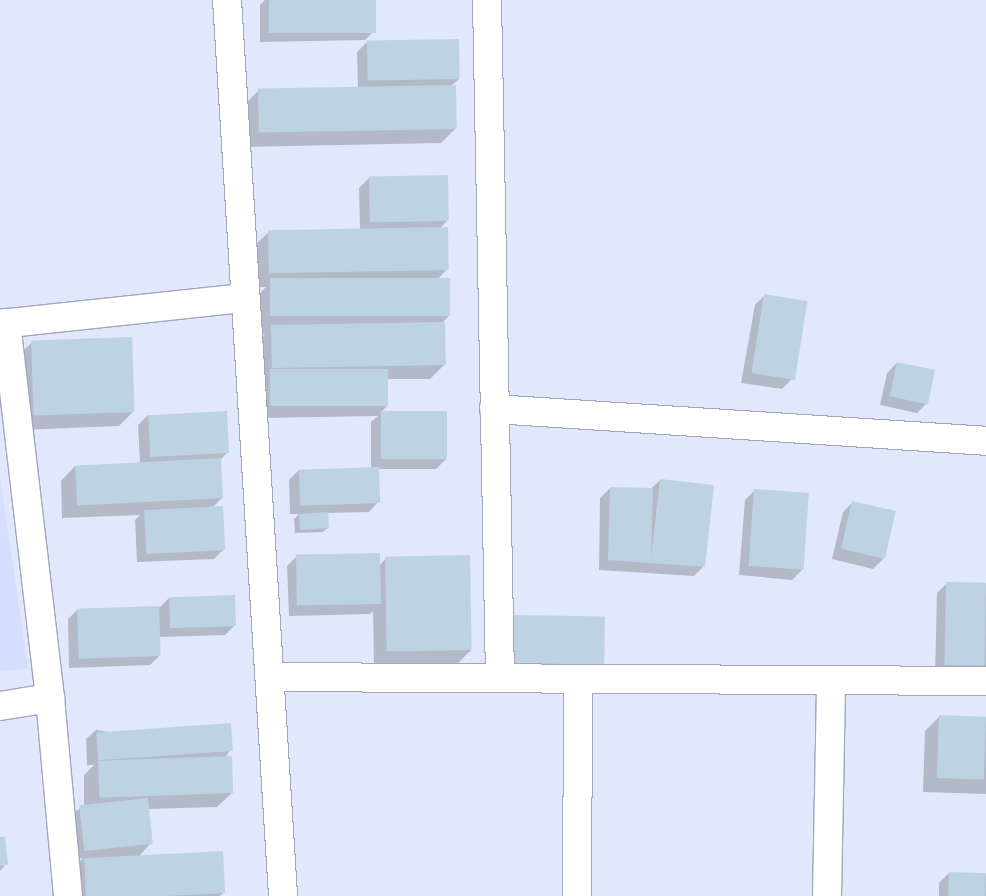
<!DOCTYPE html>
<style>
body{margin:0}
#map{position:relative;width:986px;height:896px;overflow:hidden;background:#e2e8fb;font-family:Overpass,sans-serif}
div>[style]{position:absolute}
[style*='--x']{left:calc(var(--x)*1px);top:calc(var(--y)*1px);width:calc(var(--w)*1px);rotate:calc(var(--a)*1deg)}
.built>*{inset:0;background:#d6defd}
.shadow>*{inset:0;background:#0003}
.building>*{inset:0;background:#bdd3e4;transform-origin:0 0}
.roads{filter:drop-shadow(1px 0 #a0a7bd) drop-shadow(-1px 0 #a0a7bd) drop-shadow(0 1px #a0a7bd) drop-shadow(0 -1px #a0a7bd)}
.street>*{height:28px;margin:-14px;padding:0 14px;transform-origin:14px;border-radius:14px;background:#fff}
span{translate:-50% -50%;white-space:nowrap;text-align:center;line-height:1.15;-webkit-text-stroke:4.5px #e2e8fb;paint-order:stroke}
</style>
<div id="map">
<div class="built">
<div style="clip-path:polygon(0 476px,28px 668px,0 672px)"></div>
</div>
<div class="shadow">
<div style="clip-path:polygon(265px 0,375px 0,375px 30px,365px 40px,260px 42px,260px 5px)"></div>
<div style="clip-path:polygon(367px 42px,459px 79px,451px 86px,455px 129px,441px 143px,245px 147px,245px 104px,259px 90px,358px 88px,357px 52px)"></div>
<div style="clip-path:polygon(369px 178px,448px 220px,440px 228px,447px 269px,438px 279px,449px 316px,441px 324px,445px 364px,430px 379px,387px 379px,387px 406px,380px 413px,446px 412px,446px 459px,436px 469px,378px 469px,378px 502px,369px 512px,327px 513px,328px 528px,323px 532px,295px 533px,294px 519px,299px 514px,290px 514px,289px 480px,299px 470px,371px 469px,371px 422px,378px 416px,262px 418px,257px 342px,265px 334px,257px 334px,256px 297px,266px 287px,255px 287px,254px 246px,269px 232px,360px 230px,359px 188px)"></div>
<div style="clip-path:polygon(765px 295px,792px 379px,782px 389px,741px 383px,755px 305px)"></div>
<div style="clip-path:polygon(32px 342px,134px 411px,119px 426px,20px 430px,17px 357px)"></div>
<div style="clip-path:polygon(897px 363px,927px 403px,917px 413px,880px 405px,887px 373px)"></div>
<div style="clip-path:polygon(148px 415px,227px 453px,220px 460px,222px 498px,212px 508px,224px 549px,214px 559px,137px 562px,135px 520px,140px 515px,62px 518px,61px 481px,75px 466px,140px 463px,138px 425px)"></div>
<div style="clip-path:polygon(660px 480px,704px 566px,694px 576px,599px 570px,600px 498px,610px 488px,651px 489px)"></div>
<div style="clip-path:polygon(755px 490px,802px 570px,792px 580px,739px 575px,745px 500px)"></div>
<div style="clip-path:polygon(853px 502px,883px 559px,873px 569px,832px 559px,843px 512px)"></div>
<div style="clip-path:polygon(297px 556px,379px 566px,386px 558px,471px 650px,457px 664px,374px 667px,373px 611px,370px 614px,289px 616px,287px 566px)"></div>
<div style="clip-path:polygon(947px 583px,986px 584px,986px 674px,935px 675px,937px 593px)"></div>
<div style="clip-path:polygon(169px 598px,235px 625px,225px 635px,159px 637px,160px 655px,150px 665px,69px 668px,68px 619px,78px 609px,160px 607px)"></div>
<div style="clip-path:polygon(515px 616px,603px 664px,593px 674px,504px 673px,505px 626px)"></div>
<div style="clip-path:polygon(940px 716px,986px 718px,986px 794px,923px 792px,925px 731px)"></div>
<div style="clip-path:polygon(96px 730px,231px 750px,225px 757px,232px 793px,217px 807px,148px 809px,151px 843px,140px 855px,223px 893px,220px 896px,71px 896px,70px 871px,83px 858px,74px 859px,70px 816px,84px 805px,84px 775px,94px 765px,87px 765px,86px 739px)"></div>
<div style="clip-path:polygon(0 839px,6px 864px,0 871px)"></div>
<div style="clip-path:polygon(949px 873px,986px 874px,986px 896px,939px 896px,939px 883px)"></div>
</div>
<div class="building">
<div style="left:269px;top:0;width:107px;height:33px"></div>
<div style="left:459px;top:39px;width:40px;height:92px;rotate:89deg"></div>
<div style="left:456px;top:85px;width:44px;height:198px;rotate:89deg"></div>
<div style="left:448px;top:175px;width:46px;height:79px;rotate:89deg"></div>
<div style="left:448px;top:227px;width:43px;height:180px;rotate:89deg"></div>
<div style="left:450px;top:278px;width:38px;height:180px;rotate:90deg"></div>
<div style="left:764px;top:294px;width:44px;height:80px;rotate:9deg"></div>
<div style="left:445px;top:322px;width:43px;height:174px;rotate:89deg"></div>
<div style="left:132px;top:337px;width:75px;height:101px;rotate:88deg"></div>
<div style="left:897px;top:362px;width:39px;height:35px;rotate:12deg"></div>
<div style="left:388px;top:369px;width:37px;height:118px;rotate:90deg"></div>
<div style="left:227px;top:411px;width:42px;height:79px;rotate:87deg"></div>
<div style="left:381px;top:411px;width:66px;height:48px"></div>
<div style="left:221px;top:458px;width:40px;height:146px;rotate:87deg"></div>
<div style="left:379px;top:467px;width:36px;height:80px;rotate:88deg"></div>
<div style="clip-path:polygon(660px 479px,714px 485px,705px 567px,608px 560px,610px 487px,653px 488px,651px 558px)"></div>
<div style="left:754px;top:489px;width:55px;height:77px;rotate:4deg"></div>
<div style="left:852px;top:501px;width:45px;height:49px;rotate:13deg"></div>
<div style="left:223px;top:506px;width:44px;height:79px;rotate:87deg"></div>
<div style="left:328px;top:512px;width:16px;height:29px;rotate:86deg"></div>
<div style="left:380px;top:553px;width:51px;height:84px;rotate:89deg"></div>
<div style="left:470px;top:555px;width:95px;height:85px;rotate:89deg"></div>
<div style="left:946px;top:582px;width:40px;height:83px;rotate:1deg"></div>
<div style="left:235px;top:595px;width:31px;height:66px;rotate:88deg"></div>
<div style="left:159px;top:606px;width:50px;height:82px;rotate:88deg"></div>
<div style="left:514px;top:615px;width:91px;height:48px;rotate:1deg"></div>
<div style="left:939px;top:715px;width:47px;height:63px;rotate:2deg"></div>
<div style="left:231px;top:723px;width:28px;height:135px;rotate:86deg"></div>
<div style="left:232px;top:756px;width:37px;height:134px;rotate:88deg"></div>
<div style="left:148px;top:798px;width:46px;height:69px;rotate:84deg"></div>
<div style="clip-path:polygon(0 837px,5px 837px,8px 865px,0 866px)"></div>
<div style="left:223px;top:851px;width:42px;height:139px;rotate:87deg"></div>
<div style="left:949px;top:872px;width:37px;height:24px;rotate:2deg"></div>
</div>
<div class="roads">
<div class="street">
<div style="--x:227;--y:0;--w:898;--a:86.42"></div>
<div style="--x:487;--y:0;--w:677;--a:88.9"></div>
<div style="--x:6;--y:323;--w:378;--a:83.3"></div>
<div style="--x:50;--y:698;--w:199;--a:84.8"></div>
<div style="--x:0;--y:324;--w:246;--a:-6.1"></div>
<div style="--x:494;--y:409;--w:493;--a:3.7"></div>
<div style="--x:271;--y:677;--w:715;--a:0.32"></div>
<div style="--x:0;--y:706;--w:51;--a:-9.1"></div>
<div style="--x:577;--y:896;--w:217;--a:-89.7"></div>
<div style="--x:827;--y:896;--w:215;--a:-88.9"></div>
</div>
</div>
</div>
